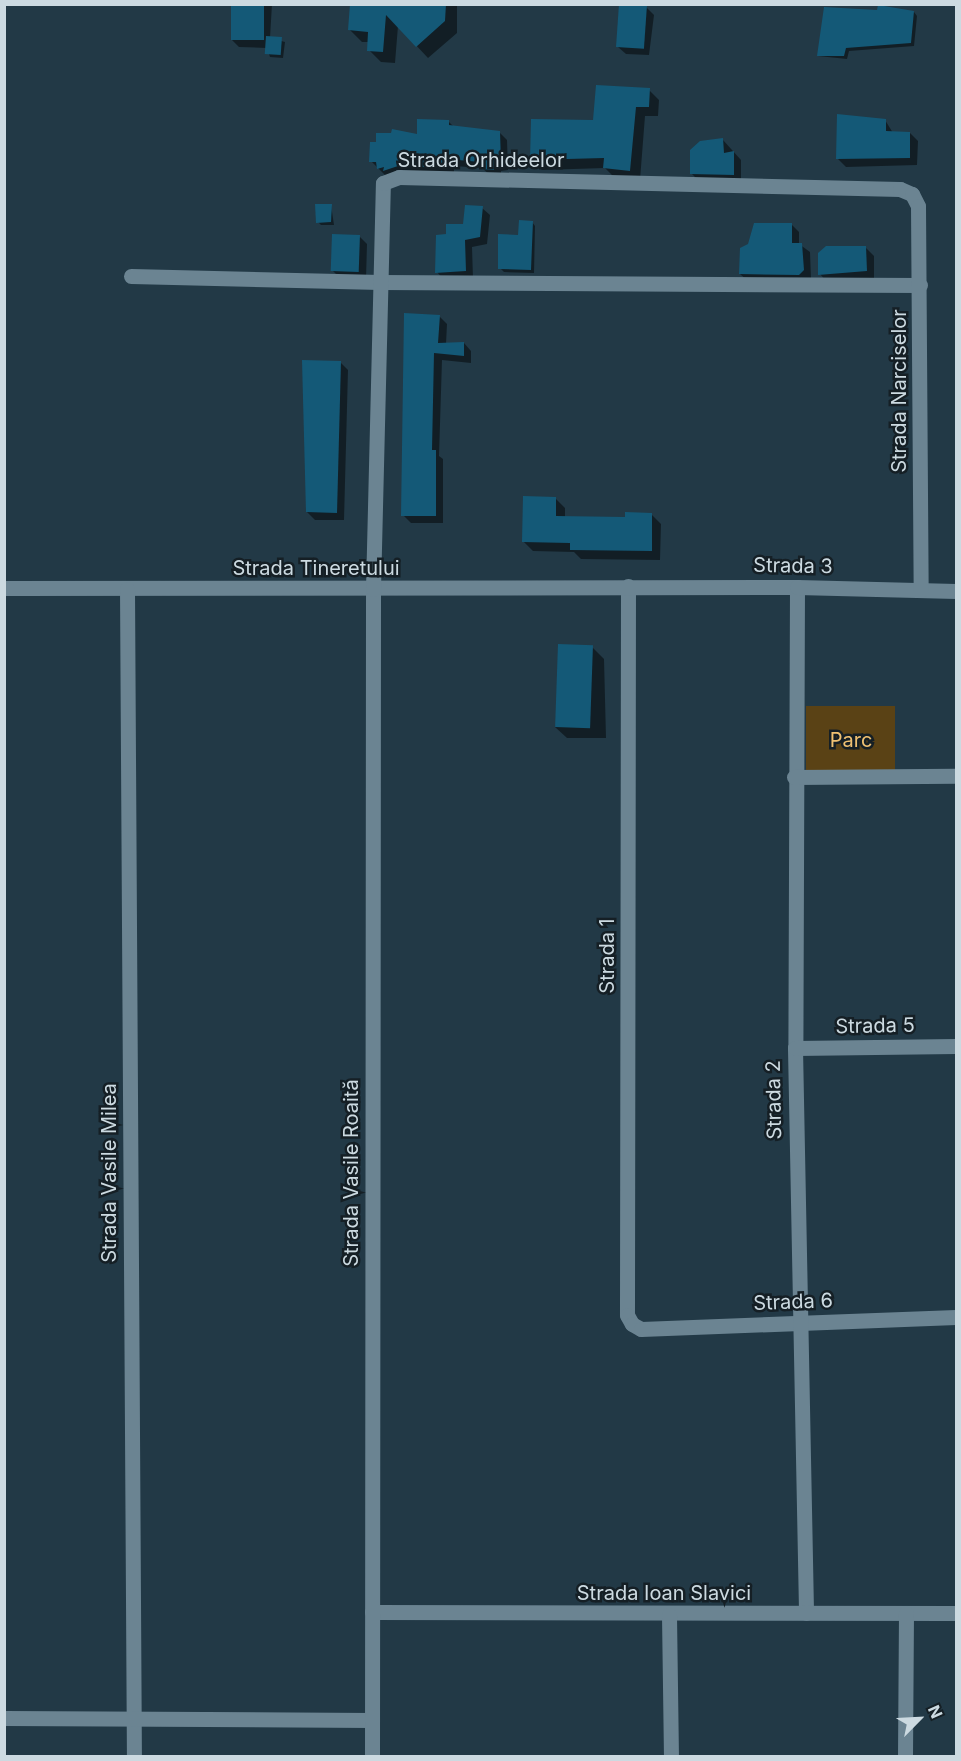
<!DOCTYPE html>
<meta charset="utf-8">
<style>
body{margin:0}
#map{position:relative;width:961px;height:1761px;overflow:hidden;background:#223946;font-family:Inter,sans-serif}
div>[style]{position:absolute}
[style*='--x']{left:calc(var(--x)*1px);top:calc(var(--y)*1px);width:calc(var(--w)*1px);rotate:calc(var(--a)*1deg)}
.green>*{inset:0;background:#5a4215;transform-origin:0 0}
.shadow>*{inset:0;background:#0007}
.building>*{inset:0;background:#145977;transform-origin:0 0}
.minor>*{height:15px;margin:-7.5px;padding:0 7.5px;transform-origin:7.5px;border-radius:7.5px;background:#6b8492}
span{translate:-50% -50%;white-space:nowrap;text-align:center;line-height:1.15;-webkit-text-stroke:5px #151f25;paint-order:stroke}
.street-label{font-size:20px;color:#ccdae1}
.park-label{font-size:20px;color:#efc172}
.frame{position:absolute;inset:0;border:6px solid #ccdae1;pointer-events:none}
.north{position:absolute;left:889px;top:1689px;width:60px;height:60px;-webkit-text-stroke:4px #151f25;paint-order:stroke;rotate:66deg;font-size:16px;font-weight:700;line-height:24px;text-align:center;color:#ccdae1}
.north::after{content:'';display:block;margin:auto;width:21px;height:27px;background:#ccdae1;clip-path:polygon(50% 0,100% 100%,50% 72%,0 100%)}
</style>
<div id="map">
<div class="green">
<div style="left:895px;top:706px;width:67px;height:89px;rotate:90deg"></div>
</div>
<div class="shadow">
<div style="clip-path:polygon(232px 4px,272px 4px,270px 38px,285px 42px,283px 58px,270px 57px,267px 48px,239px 47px,232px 40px)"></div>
<div style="clip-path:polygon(351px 4px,457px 4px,457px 33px,428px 58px,398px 26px,395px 63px,381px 62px,369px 50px,369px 42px,362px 42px,350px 30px)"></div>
<div style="clip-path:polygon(646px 7px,654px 15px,649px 55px,626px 54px,618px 47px)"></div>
<div style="clip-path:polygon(914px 12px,917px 16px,914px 46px,849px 51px,847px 59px,818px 56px)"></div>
<div style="clip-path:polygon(649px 90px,659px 100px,658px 116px,645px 116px,640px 180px,614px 177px,605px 168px,542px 170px,532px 160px)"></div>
<div style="clip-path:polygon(885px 120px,893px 133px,910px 133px,918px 141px,917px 165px,846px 167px,838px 159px)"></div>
<div style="clip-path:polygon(448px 121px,454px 127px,499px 132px,507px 140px,508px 170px,501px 171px,501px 177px,491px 176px,482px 168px,454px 166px,454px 176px,386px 176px,371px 161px)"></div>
<div style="clip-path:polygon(723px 140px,741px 160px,741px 182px,699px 181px,692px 174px)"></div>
<div style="clip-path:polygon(331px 205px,334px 225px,321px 225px,318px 222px)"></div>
<div style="clip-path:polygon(482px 208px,490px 215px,487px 244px,472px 247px,473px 278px,444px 280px,437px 272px,447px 235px,465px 225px)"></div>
<div style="clip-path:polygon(532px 222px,535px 226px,534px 273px,504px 272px,500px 268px)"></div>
<div style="clip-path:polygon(791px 224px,799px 232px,799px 244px,810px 252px,811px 278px,748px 281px,740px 274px)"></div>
<div style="clip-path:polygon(359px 236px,367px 244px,366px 279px,340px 278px,332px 270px)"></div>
<div style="clip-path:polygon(866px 248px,874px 256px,874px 279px,827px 282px,820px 274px)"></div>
<div style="clip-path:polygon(439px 316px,447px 324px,446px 344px,464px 343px,471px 351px,471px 363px,442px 360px,439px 456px,443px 459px,443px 523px,411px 523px,403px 515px)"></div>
<div style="clip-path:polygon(340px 362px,348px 370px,344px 520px,315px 520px,307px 512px)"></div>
<div style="clip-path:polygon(556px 499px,565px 508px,565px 517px,626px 518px,651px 514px,661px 524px,660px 560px,581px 559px,574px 552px,533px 551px,523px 541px)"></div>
<div style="clip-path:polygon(592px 647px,604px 659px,606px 738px,567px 738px,555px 727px)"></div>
</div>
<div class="building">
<div style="left:231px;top:4px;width:33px;height:36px"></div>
<div style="clip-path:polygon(350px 4px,446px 4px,445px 21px,416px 47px,386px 15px,383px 52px,367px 51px,368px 32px,348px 30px)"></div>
<div style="left:619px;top:4px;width:28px;height:43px;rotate:4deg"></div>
<div style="clip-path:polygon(878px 5px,914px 11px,911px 43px,846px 48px,844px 56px,817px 56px,824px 7px,877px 10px)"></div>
<div style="left:266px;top:36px;width:16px;height:18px;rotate:4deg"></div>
<div style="clip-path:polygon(596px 85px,650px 88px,649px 107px,636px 107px,630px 171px,603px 168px,604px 158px,530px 160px,531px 119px,593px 120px)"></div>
<div style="clip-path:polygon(837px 114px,886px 119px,886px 131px,910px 132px,910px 158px,836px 159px)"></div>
<div style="clip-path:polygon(417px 119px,449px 120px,449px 125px,500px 131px,501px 163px,494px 164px,494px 170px,481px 169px,480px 162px,447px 159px,446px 168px,398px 166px,383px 171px,384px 167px,377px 169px,376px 162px,369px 162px,370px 142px,376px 142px,376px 133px,391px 133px,392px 129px,417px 134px)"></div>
<div style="clip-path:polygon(723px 138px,724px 153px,734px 151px,734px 175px,690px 174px,690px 150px,700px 141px)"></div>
<div style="clip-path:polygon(315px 204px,332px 204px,331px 222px,316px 223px)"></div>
<div style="clip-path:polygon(465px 205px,483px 206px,480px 237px,465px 240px,466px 271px,435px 273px,436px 235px,446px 234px,446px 224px,463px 224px)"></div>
<div style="clip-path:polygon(519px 220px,533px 221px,531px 270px,498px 269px,498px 234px,518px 235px)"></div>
<div style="clip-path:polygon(754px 223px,792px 223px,792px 243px,802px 243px,804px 270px,799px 275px,739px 274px,740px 248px,748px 244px)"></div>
<div style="left:332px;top:234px;width:28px;height:37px;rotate:2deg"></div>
<div style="clip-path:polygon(826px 246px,866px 246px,867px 271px,818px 275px,818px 253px)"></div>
<div style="clip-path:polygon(404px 313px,440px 315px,438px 343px,464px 342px,464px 356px,434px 353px,432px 450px,436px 450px,436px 516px,401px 516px)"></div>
<div style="clip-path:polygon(302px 360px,341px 361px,337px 513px,306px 512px)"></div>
<div style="clip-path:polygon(523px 496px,556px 497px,556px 516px,625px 517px,625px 512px,652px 513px,652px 551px,570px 550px,570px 543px,522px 542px)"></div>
<div style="left:558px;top:644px;width:35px;height:83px;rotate:2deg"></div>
</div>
<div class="minor">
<div style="--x:131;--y:276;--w:249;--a:1.4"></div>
<div style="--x:380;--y:282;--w:540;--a:0.32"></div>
<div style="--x:628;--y:586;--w:729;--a:90.08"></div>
<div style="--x:627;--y:1315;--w:10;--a:61"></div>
<div style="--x:632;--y:1324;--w:10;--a:29"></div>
<div style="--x:641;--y:1329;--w:315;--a:-2.2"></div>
<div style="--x:797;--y:587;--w:461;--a:90.2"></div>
<div style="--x:795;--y:1048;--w:565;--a:88.88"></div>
<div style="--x:4;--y:588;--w:793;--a:-0.07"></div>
<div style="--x:797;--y:587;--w:159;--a:1.4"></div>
<div style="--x:127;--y:589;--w:1167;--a:89.66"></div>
<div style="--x:794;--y:777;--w:162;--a:-0.4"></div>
<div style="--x:795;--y:1048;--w:161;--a:-0.7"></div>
<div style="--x:372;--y:1612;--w:584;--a:0.1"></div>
<div style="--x:669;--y:1615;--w:141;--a:89.2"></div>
<div style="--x:4;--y:1718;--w:368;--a:0.3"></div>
<div style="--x:372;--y:1756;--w:1167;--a:-89.95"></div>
<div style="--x:373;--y:589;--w:406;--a:-88.6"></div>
<div style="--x:383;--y:183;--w:17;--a:-21"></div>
<div style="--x:399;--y:177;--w:501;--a:1.37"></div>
<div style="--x:900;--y:189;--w:13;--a:23"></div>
<div style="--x:912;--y:194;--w:13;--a:63"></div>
<div style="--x:918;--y:206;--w:384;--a:89.6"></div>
<div style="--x:905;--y:1756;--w:143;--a:-89.6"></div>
</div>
<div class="street-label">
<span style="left:481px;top:160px">Strada Orhideelor</span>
<span style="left:899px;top:391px;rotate:-90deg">Strada Narciselor</span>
<span style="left:793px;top:566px;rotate:1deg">Strada 3</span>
<span style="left:316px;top:568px">Strada Tineretului</span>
<span style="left:607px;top:956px;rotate:-90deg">Strada 1</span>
<span style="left:875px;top:1026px;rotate:-1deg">Strada 5</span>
<span style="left:774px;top:1100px;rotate:-91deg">Strada 2</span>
<span style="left:109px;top:1173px;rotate:-90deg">Strada Vasile Milea</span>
<span style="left:351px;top:1173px;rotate:-90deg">Strada Vasile Roaită</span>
<span style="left:793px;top:1302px;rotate:-2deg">Strada 6</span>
<span style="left:664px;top:1593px">Strada Ioan Slavici</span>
</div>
<div class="park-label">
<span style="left:851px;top:740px">Parc</span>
</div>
<div class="frame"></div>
<div class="north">N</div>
</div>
